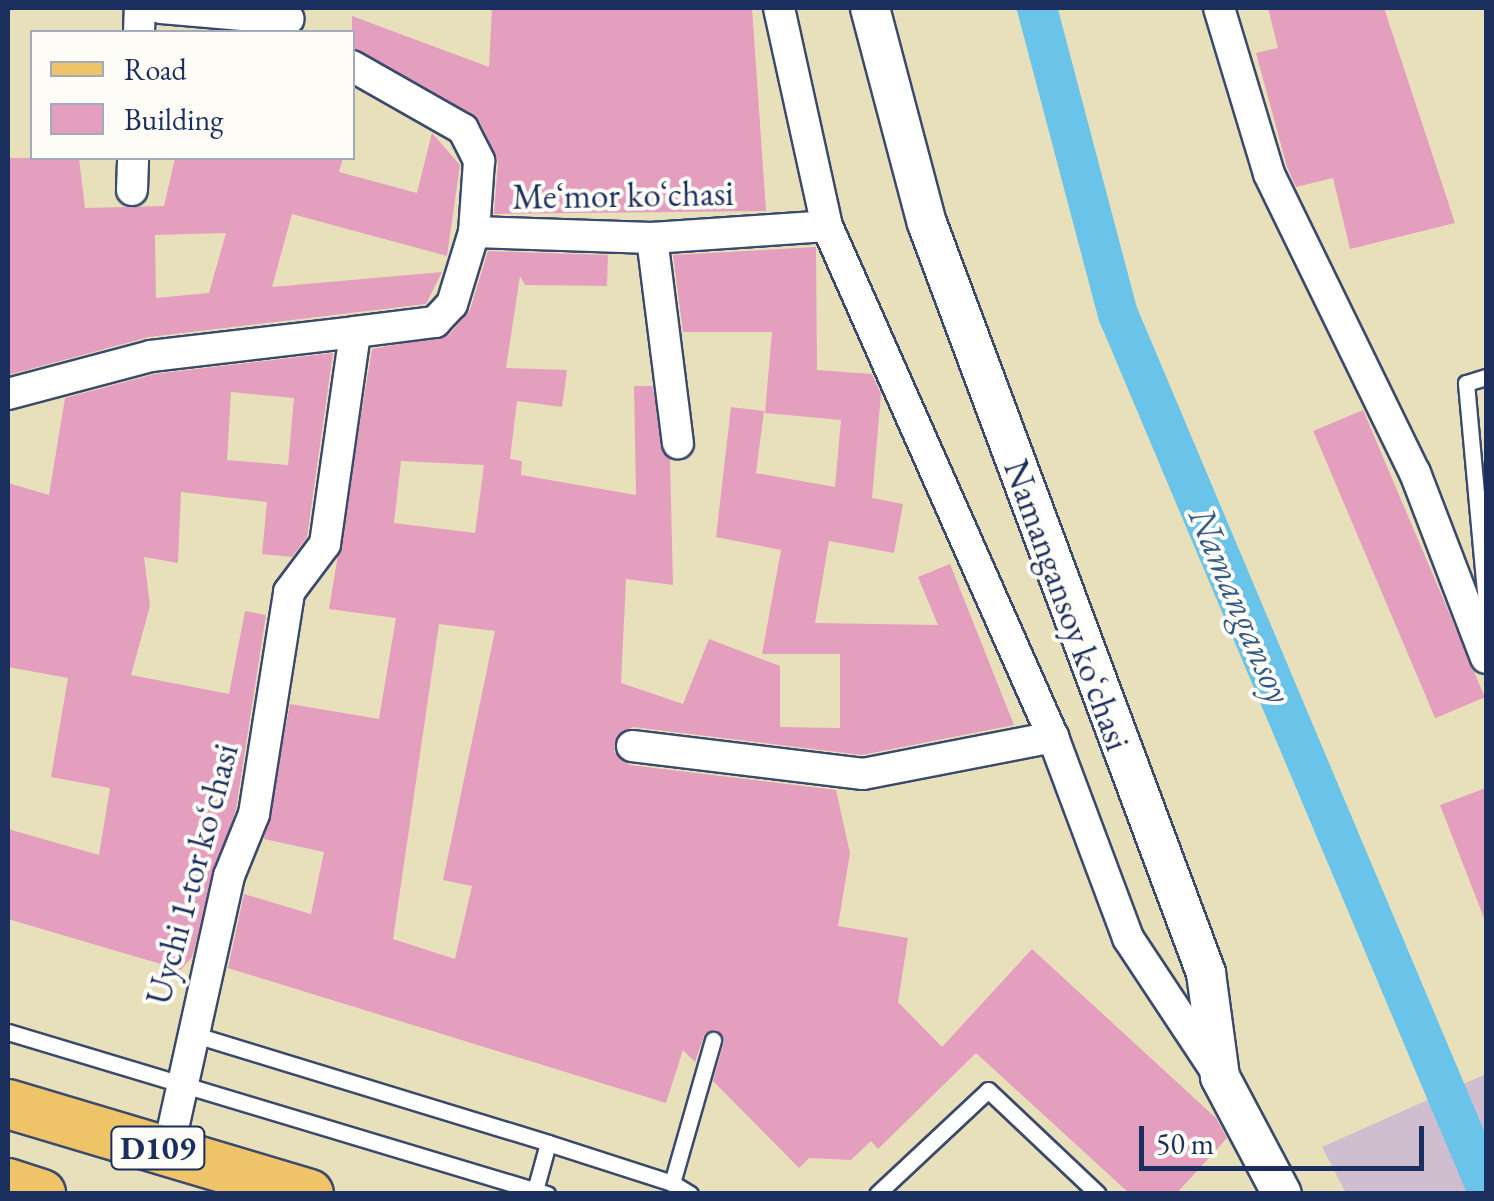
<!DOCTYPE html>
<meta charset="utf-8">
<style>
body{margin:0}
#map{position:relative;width:1494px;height:1201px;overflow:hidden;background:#e8e0bb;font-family:"EB Garamond",serif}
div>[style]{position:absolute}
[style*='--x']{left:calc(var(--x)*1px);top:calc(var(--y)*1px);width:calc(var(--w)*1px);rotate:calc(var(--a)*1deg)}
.industrial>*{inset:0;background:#cfbdd0}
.canal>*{height:40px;margin:-20px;padding:0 20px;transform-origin:20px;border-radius:20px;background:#6ac3e8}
.building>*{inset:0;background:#e49fbf;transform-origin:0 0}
.roads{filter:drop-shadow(2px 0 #3a4a6c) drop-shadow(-2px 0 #3a4a6c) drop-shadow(0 2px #3a4a6c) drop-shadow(0 -2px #3a4a6c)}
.service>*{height:15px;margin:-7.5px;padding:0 7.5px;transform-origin:7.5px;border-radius:7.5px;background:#fff}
.minor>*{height:30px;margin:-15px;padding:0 15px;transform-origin:15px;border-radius:15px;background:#fff}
.tertiary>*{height:38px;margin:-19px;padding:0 19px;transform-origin:19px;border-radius:19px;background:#fff}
.primary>*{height:48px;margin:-24px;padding:0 24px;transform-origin:24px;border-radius:24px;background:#efc469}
span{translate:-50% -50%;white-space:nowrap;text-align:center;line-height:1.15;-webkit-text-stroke:8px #fdfcf7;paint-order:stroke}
.shield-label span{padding:2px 8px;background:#fdfcf7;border:2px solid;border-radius:8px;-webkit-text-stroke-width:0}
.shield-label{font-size:32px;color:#1b2f5e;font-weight:700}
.street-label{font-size:35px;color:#1b2f5e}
.water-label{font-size:38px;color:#335b87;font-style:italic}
.frame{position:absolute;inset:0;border:10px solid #1b2f5e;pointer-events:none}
.legend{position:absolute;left:30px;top:30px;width:325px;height:130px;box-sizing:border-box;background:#fdfcf7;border:2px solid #a3aaba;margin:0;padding:12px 18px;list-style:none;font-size:30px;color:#1b2f5e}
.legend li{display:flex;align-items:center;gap:20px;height:50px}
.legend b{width:50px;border:2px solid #a3aaba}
.scale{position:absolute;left:1139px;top:1126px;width:285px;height:45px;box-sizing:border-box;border:5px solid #1b2f5e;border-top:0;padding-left:12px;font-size:30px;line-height:35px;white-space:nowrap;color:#1b2f5e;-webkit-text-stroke:8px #fdfcf7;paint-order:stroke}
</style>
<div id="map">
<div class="industrial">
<div style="clip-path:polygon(1486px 1074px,1486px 1193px,1346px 1193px,1322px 1147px)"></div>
</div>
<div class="canal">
<div style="--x:1037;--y:8;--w:317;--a:75.2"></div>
<div style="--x:1118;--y:314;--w:947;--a:67.14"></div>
</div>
<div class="building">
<div style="clip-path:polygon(492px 8px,752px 8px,766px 211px,494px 214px,498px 161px,479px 120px,352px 47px,352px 16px,489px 67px)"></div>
<div style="clip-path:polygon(1268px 8px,1384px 8px,1455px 223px,1350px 249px,1333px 178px,1296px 187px,1287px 167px,1256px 53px,1278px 48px)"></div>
<div style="clip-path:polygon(evenodd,432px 133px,460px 165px,447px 256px,292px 214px,272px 287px,442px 272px,426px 304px,149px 337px,8px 375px,8px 158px,79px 158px,85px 208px,164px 206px,175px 158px,343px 158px,339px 172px,417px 193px,432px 133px,226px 233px,209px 293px,156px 298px,155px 235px,226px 233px)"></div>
<div style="clip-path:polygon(evenodd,816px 247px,817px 370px,872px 374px,881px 394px,872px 498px,903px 504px,894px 553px,829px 541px,815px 623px,938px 625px,918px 577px,950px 564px,1014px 725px,862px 755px,633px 727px,617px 736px,614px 752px,630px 765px,836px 790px,850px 853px,838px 926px,908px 938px,898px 1002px,942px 1047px,1032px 949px,1216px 1118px,1227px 1138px,1176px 1194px,1130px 1194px,976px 1053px,878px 1149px,871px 1141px,851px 1160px,809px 1158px,799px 1168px,713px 1081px,724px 1042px,717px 1030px,705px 1033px,695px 1062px,683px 1050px,666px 1103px,228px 968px,244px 894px,311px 914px,324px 852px,264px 839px,290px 704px,379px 719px,396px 618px,329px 609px,372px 349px,449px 335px,470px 310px,488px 251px,608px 255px,607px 286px,525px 285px,520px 276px,506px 368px,567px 370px,562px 407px,517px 401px,510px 459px,522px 461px,521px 475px,636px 495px,634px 386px,652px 386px,670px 459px,673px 585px,626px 579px,621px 683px,683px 704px,709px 639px,780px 666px,780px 727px,840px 728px,840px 654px,762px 654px,781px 550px,716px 537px,731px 407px,764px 411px,756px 473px,835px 487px,841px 420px,765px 413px,772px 332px,683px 332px,673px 255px,816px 247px,401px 461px,484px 465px,475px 533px,394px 523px,401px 461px,816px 247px,439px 624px,495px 631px,443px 880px,472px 886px,455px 959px,393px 939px,439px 624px)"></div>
<div style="clip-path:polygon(evenodd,333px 353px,307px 537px,292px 557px,262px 554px,267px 502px,181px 492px,178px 563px,144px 557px,150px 606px,131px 675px,229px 694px,245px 611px,266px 615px,236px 809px,192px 957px,181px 970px,8px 919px,8px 829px,99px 855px,110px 788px,51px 777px,68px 678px,8px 667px,8px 483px,49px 495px,65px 398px,155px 374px,333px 353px,231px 392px,294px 398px,288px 465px,227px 460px,231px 392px)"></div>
<div style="left:1363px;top:410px;width:312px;height:54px;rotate:67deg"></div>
<div style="clip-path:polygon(1486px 788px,1486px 918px,1484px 918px,1440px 805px)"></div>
</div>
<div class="roads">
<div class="service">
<div style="--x:1486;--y:377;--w:21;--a:163"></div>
<div style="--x:1466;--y:383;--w:221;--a:84.8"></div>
<div style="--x:8;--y:1032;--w:563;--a:16.73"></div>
<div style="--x:189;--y:1033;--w:375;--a:17"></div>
<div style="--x:672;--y:1183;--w:21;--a:31"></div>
<div style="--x:534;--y:1194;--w:53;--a:-74.6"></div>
<div style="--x:548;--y:1143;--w:130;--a:17.9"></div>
<div style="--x:672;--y:1183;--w:149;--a:-74"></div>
<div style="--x:877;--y:1194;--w:152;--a:-43.1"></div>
<div style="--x:988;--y:1090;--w:151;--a:43.4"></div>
</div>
<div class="minor">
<div style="--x:161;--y:8;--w:128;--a:4.9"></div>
<div style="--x:779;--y:8;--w:223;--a:77.6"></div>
<div style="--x:827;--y:226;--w:559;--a:66.14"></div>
<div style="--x:1053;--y:737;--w:215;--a:69.5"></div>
<div style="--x:1128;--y:938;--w:167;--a:56.5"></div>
<div style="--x:1219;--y:8;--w:173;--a:73.2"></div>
<div style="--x:1269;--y:174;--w:333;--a:64"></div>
<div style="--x:1415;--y:473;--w:198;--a:69"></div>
<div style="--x:139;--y:32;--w:24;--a:-88"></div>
<div style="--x:352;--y:66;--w:128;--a:29.6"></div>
<div style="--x:463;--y:129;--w:36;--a:63"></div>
<div style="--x:479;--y:161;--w:71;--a:94"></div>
<div style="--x:474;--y:232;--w:178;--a:1.9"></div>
<div style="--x:652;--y:238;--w:175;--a:-3.9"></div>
<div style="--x:132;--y:190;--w:32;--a:-88"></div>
<div style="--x:652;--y:238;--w:207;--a:82.8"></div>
<div style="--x:8;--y:394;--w:148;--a:-14.9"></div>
<div style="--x:151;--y:356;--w:205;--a:-6.7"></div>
<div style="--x:632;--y:746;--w:233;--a:6.9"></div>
<div style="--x:863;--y:774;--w:194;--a:-11"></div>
<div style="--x:168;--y:1151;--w:282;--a:-77.5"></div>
<div style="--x:229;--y:876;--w:67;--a:-68"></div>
<div style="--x:254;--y:814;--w:225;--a:-81"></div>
<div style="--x:289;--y:592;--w:60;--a:-53.1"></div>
<div style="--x:325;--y:544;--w:214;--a:-81.9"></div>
<div style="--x:355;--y:332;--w:81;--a:-7.1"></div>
<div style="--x:435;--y:322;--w:25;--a:-47"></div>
<div style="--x:452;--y:304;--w:75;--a:-73"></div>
</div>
<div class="tertiary">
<div style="--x:870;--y:8;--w:222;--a:75.2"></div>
<div style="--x:927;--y:223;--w:800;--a:69.59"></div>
<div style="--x:1206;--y:973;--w:105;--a:82.3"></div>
<div style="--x:1220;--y:1077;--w:132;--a:62.1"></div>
</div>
<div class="primary">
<div style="--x:8;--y:1104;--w:314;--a:16.6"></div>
<div style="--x:8;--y:1183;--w:35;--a:18"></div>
</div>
</div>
<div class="shield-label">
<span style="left:158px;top:1148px">D109</span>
</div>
<div class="street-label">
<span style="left:623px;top:195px;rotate:-1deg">Meʻmor koʻchasi</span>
<span style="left:1067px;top:605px;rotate:70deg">Namangansoy koʻchasi</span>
<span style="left:192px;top:874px;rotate:-75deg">Uychi 1-tor koʻchasi</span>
</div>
<div class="water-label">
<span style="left:1241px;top:605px;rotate:67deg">Namangansoy</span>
</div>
<div class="frame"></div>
<ul class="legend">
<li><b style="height:12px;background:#efc469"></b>Road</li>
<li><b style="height:28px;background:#e49fbf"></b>Building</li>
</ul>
<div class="scale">50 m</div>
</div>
